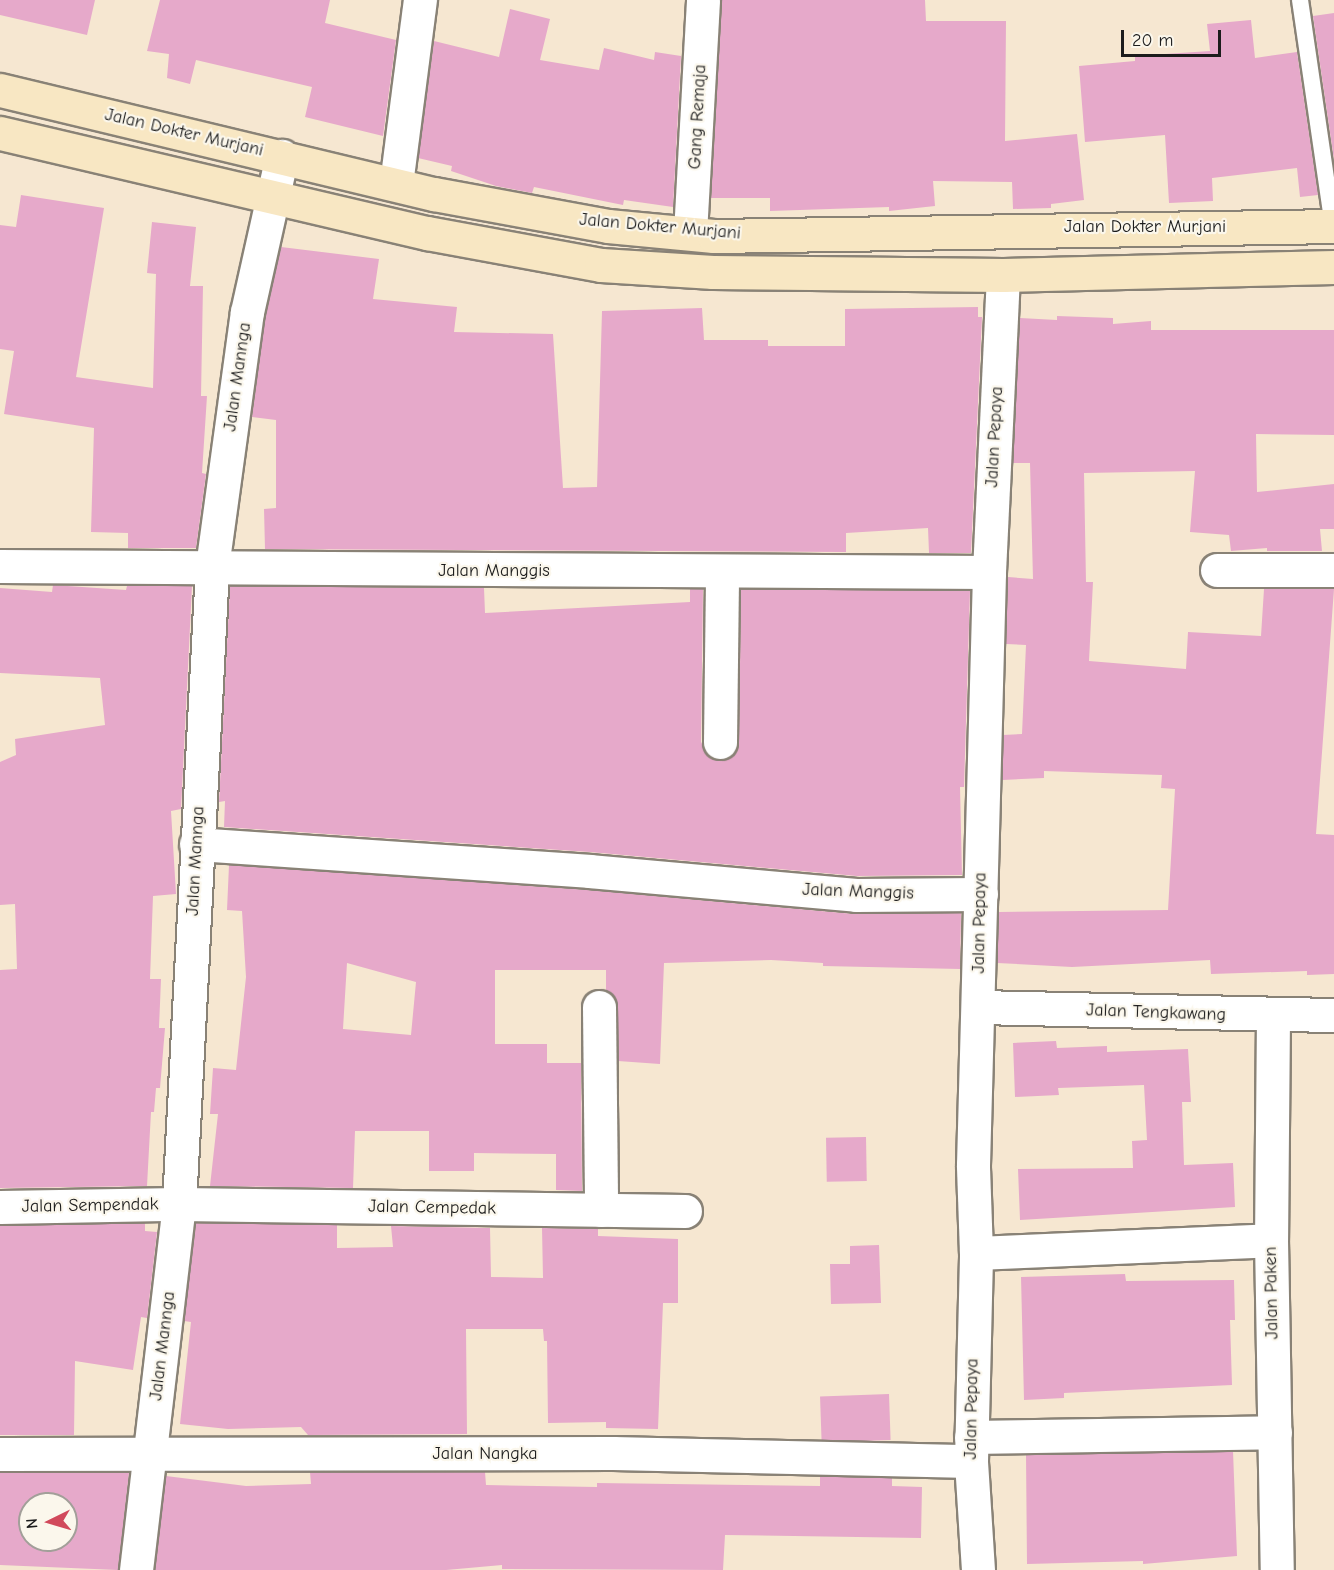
<!DOCTYPE html>
<style>
body{margin:0}
#map{position:relative;width:1334px;height:1570px;overflow:hidden;background:#f6e7d1;font-family:"Comic Neue",sans-serif}
div>[style]{position:absolute}
[style*='--x']{left:calc(var(--x)*1px);top:calc(var(--y)*1px);width:calc(var(--w)*1px);rotate:calc(var(--a)*1deg)}
.building>*{inset:0;background:#e6a9ca;transform-origin:0 0}
.roads{filter:drop-shadow(2px 0 #898276) drop-shadow(-2px 0 #898276) drop-shadow(0 2px #898276) drop-shadow(0 -2px #898276)}
.service>*{height:16px;margin:-8px;padding:0 8px;transform-origin:8px;border-radius:8px;background:#fff}
.minor>*{height:33px;margin:-16.5px;padding:0 16.5px;transform-origin:16.5px;border-radius:16.5px;background:#fff}
.tertiary>*{height:33px;margin:-16.5px;padding:0 16.5px;transform-origin:16.5px;border-radius:16.5px;background:#fff}
.secondary>*{height:33px;margin:-16.5px;padding:0 16.5px;transform-origin:16.5px;border-radius:16.5px;background:#f8e7c3}
span{translate:-50% -50%;white-space:nowrap;text-align:center;line-height:1.15;-webkit-text-stroke:4.5px #fbf7ec;paint-order:stroke}
.street-label{font-size:18px;color:#1c1c1c}
.north{position:absolute;left:18px;top:1492px;width:60px;height:60px;box-sizing:border-box;background:#fbf7ec;border:2px solid #a29f99;border-radius:50%;rotate:265deg;font-size:16px;font-weight:700;line-height:24px;text-align:center;color:#1c1c1c}
.north::after{content:'';display:block;margin:auto;width:21px;height:27px;background:#d1495b;clip-path:polygon(50% 0,100% 100%,50% 72%,0 100%)}
.scale{position:absolute;left:1121px;top:30px;width:100px;height:27px;box-sizing:border-box;border:3px solid #1c1c1c;border-top:0;padding-left:8px;font-size:18px;line-height:21px;white-space:nowrap;color:#1c1c1c;-webkit-text-stroke:4px #fbf7ec;paint-order:stroke}
</style>
<div id="map">
<div class="building">
<div style="clip-path:polygon(0 0,95px 0,87px 35px,0 15px)"></div>
<div style="clip-path:polygon(160px 0,330px 0,325px 23px,396px 40px,383px 136px,305px 117px,312px 87px,196px 60px,190px 84px,167px 78px,169px 54px,147px 51px)"></div>
<div style="clip-path:polygon(722px 0,925px 0,926px 21px,1006px 21px,1005px 141px,1077px 134px,1084px 200px,1051px 204px,1051px 208px,1013px 209px,1012px 182px,933px 181px,935px 206px,889px 211px,889px 207px,770px 211px,770px 198px,711px 198px)"></div>
<div style="clip-path:polygon(510px 9px,550px 19px,540px 60px,599px 70px,604px 48px,654px 60px,655px 52px,681px 56px,673px 207px,624px 200px,623px 205px,534px 187px,532px 193px,496px 186px,451px 171px,452px 166px,418px 158px,434px 41px,499px 57px)"></div>
<div style="clip-path:polygon(1334px 13px,1334px 160px,1313px 16px)"></div>
<div style="clip-path:polygon(1251px 20px,1255px 58px,1297px 52px,1318px 195px,1300px 197px,1297px 168px,1212px 178px,1213px 201px,1169px 203px,1165px 135px,1085px 142px,1079px 66px,1135px 61px,1135px 56px,1210px 51px,1207px 24px)"></div>
<div style="clip-path:polygon(21px 195px,104px 208px,76px 377px,153px 388px,156px 274px,147px 273px,152px 222px,196px 227px,190px 286px,203px 286px,201px 396px,207px 396px,202px 473px,206px 474px,196px 548px,128px 548px,128px 533px,91px 532px,94px 428px,4px 414px,14px 351px,0 349px,0 225px,16px 227px)"></div>
<div style="clip-path:polygon(281px 247px,379px 259px,373px 299px,457px 307px,454px 332px,553px 334px,563px 488px,597px 487px,602px 311px,702px 308px,704px 340px,768px 340px,768px 346px,845px 346px,845px 309px,978px 307px,978px 317px,982px 317px,971px 553px,929px 553px,928px 528px,846px 533px,846px 552px,265px 549px,264px 509px,276px 508px,276px 420px,252px 417px,265px 315px)"></div>
<div style="clip-path:polygon(1057px 316px,1113px 318px,1113px 324px,1151px 321px,1151px 330px,1334px 330px,1334px 435px,1256px 434px,1257px 492px,1334px 484px,1334px 529px,1320px 529px,1322px 551px,1267px 551px,1267px 548px,1231px 551px,1229px 535px,1190px 532px,1195px 471px,1084px 473px,1086px 582px,1093px 582px,1089px 661px,1186px 669px,1188px 632px,1261px 636px,1264px 589px,1334px 589px,1316px 834px,1334px 835px,1334px 974px,1307px 975px,1307px 971px,1211px 974px,1210px 960px,1072px 967px,997px 963px,999px 912px,1168px 910px,1175px 789px,1161px 788px,1162px 775px,1044px 771px,1044px 778px,1002px 780px,1003px 735px,1022px 734px,1026px 645px,1006px 644px,1008px 577px,1033px 579px,1030px 463px,1013px 463px,1020px 318px,1057px 320px)"></div>
<div style="clip-path:polygon(53px 585px,126px 590px,127px 586px,192px 586px,181px 809px,171px 811px,176px 894px,153px 896px,150px 979px,161px 979px,159px 1028px,165px 1028px,160px 1088px,156px 1088px,154px 1112px,151px 1112px,147px 1186px,0 1188px,0 970px,17px 969px,15px 904px,0 905px,0 762px,16px 755px,15px 739px,105px 725px,100px 678px,0 673px,0 588px,52px 592px)"></div>
<div style="clip-path:polygon(230px 586px,484px 588px,485px 613px,690px 602px,690px 589px,703px 589px,701px 742px,710px 758px,720px 761px,736px 752px,739px 742px,741px 589px,970px 591px,964px 787px,960px 787px,962px 875px,857px 876px,590px 852px,224px 827px,225px 801px,219px 802px)"></div>
<div style="clip-path:polygon(evenodd,229px 865px,588px 890px,854px 914px,961px 913px,960px 969px,823px 966px,823px 963px,771px 960px,664px 963px,660px 1064px,618px 1061px,618px 1006px,615px 997px,606px 990px,606px 970px,495px 970px,495px 1044px,547px 1044px,547px 1063px,581px 1063px,582px 1191px,556px 1190px,556px 1154px,474px 1153px,474px 1171px,429px 1171px,429px 1131px,355px 1131px,353px 1188px,210px 1186px,218px 1114px,210px 1114px,213px 1068px,236px 1070px,246px 977px,242px 911px,227px 910px,229px 865px,347px 963px,416px 982px,411px 1035px,343px 1029px,347px 963px)"></div>
<div style="clip-path:polygon(1056px 1041px,1057px 1048px,1107px 1046px,1107px 1052px,1188px 1049px,1191px 1102px,1182px 1102px,1184px 1165px,1233px 1163px,1235px 1207px,1020px 1220px,1018px 1169px,1133px 1168px,1132px 1141px,1147px 1140px,1144px 1085px,1058px 1088px,1059px 1095px,1015px 1097px,1013px 1043px)"></div>
<div style="left:866px;top:1137px;width:44px;height:40px;rotate:89deg"></div>
<div style="clip-path:polygon(145px 1223px,145px 1231px,157px 1232px,147px 1318px,141px 1317px,133px 1370px,75px 1361px,74px 1435px,0 1435px,0 1226px)"></div>
<div style="clip-path:polygon(196px 1223px,337px 1225px,337px 1248px,393px 1247px,391px 1226px,490px 1228px,491px 1277px,543px 1278px,542px 1228px,598px 1229px,598px 1236px,678px 1239px,678px 1303px,663px 1303px,658px 1429px,606px 1428px,606px 1422px,548px 1423px,547px 1341px,544px 1341px,543px 1329px,466px 1329px,467px 1434px,308px 1435px,301px 1427px,228px 1429px,180px 1424px,191px 1322px,184px 1321px)"></div>
<div style="clip-path:polygon(879px 1245px,881px 1303px,831px 1304px,830px 1264px,850px 1264px,850px 1246px)"></div>
<div style="clip-path:polygon(1125px 1274px,1126px 1281px,1234px 1280px,1235px 1320px,1230px 1320px,1232px 1385px,1064px 1393px,1064px 1398px,1024px 1400px,1021px 1277px)"></div>
<div style="left:889px;top:1394px;width:46px;height:69px;rotate:88deg"></div>
<div style="clip-path:polygon(1233px 1451px,1237px 1556px,1143px 1564px,1143px 1561px,1027px 1564px,1026px 1455px)"></div>
<div style="clip-path:polygon(310px 1472px,485px 1472px,486px 1485px,597px 1487px,597px 1483px,820px 1486px,820px 1476px,892px 1478px,892px 1486px,922px 1487px,921px 1538px,725px 1535px,723px 1570px,502px 1569px,502px 1565px,446px 1570px,155px 1570px,166px 1476px,246px 1486px,311px 1484px)"></div>
<div style="clip-path:polygon(evenodd,0 1473px,129px 1473px,118px 1570px,0 1565px,0 1473px,30px 1504px,66px 1504px,66px 1540px,30px 1540px,30px 1504px)"></div>
</div>
<div class="roads">
<div class="service">
<div style="--x:1300;--y:0;--w:228;--a:81.7"></div>
</div>
<div class="minor">
<div style="--x:396;--y:184;--w:186;--a:-82.6"></div>
<div style="--x:690;--y:233;--w:233;--a:-86.8"></div>
<div style="--x:0;--y:566;--w:989;--a:0.35"></div>
<div style="--x:1217;--y:570;--w:117;--a:0"></div>
<div style="--x:720;--y:742;--w:169;--a:-89.3"></div>
<div style="--x:196;--y:844;--w:394;--a:3.9"></div>
<div style="--x:589;--y:871;--w:268;--a:5.1"></div>
<div style="--x:856;--y:895;--w:125;--a:-0.5"></div>
<div style="--x:599;--y:1007;--w:203;--a:89.4"></div>
<div style="--x:978;--y:1007;--w:356;--a:1.3"></div>
<div style="--x:1273;--y:1016;--w:224;--a:90.5"></div>
<div style="--x:1271;--y:1240;--w:330;--a:89"></div>
<div style="--x:0;--y:1207;--w:179;--a:-1"></div>
<div style="--x:179;--y:1204;--w:506;--a:0.79"></div>
<div style="--x:976;--y:1253;--w:295;--a:-2.5"></div>
<div style="--x:971;--y:1437;--w:304;--a:-0.9"></div>
<div style="--x:0;--y:1454;--w:613;--a:-0.09"></div>
<div style="--x:613;--y:1453;--w:358;--a:1.3"></div>
<div style="--x:136;--y:1570;--w:369;--a:-83.3"></div>
<div style="--x:179;--y:1204;--w:638;--a:-87.03"></div>
<div style="--x:212;--y:567;--w:257;--a:-82.2"></div>
<div style="--x:247;--y:312;--w:160;--a:-77.4"></div>
</div>
<div class="tertiary">
<div style="--x:978;--y:1570;--w:109;--a:-93.7"></div>
<div style="--x:971;--y:1461;--w:208;--a:-88.6"></div>
<div style="--x:976;--y:1253;--w:88;--a:-92"></div>
<div style="--x:973;--y:1165;--w:593;--a:-88.45"></div>
<div style="--x:989;--y:572;--w:297;--a:-87.3"></div>
</div>
<div class="secondary">
<div style="--x:0;--y:90;--w:446;--a:13.5"></div>
<div style="--x:434;--y:194;--w:177;--a:10.4"></div>
<div style="--x:608;--y:226;--w:106;--a:5.4"></div>
<div style="--x:714;--y:236;--w:620;--a:-0.92"></div>
<div style="--x:0;--y:133;--w:439;--a:13.2"></div>
<div style="--x:427;--y:233;--w:177;--a:10.4"></div>
<div style="--x:601;--y:265;--w:112;--a:3.6"></div>
<div style="--x:713;--y:272;--w:290;--a:0.6"></div>
<div style="--x:1003;--y:275;--w:331;--a:-1.4"></div>
</div>
</div>
<div class="street-label">
<span style="left:698px;top:117px;rotate:-87deg">Gang Remaja</span>
<span style="left:184px;top:133px;rotate:13deg">Jalan Dokter Murjani</span>
<span style="left:660px;top:227px;rotate:5deg">Jalan Dokter Murjani</span>
<span style="left:1145px;top:227px">Jalan Dokter Murjani</span>
<span style="left:238px;top:377px;rotate:-82deg">Jalan Mannga</span>
<span style="left:995px;top:437px;rotate:-87deg">Jalan Pepaya</span>
<span style="left:494px;top:571px">Jalan Manggis</span>
<span style="left:196px;top:861px;rotate:-87deg">Jalan Mannga</span>
<span style="left:858px;top:892px;rotate:2deg">Jalan Manggis</span>
<span style="left:980px;top:923px;rotate:-89deg">Jalan Pepaya</span>
<span style="left:1156px;top:1013px;rotate:2deg">Jalan Tengkawang</span>
<span style="left:90px;top:1206px;rotate:-1deg">Jalan Sempendak</span>
<span style="left:432px;top:1208px;rotate:1deg">Jalan Cempedak</span>
<span style="left:1272px;top:1293px;rotate:-91deg">Jalan Paken</span>
<span style="left:163px;top:1346px;rotate:-83deg">Jalan Mannga</span>
<span style="left:972px;top:1409px;rotate:-89deg">Jalan Pepaya</span>
<span style="left:485px;top:1454px">Jalan Nangka</span>
</div>
<div class="north">N</div>
<div class="scale">20 m</div>
</div>
